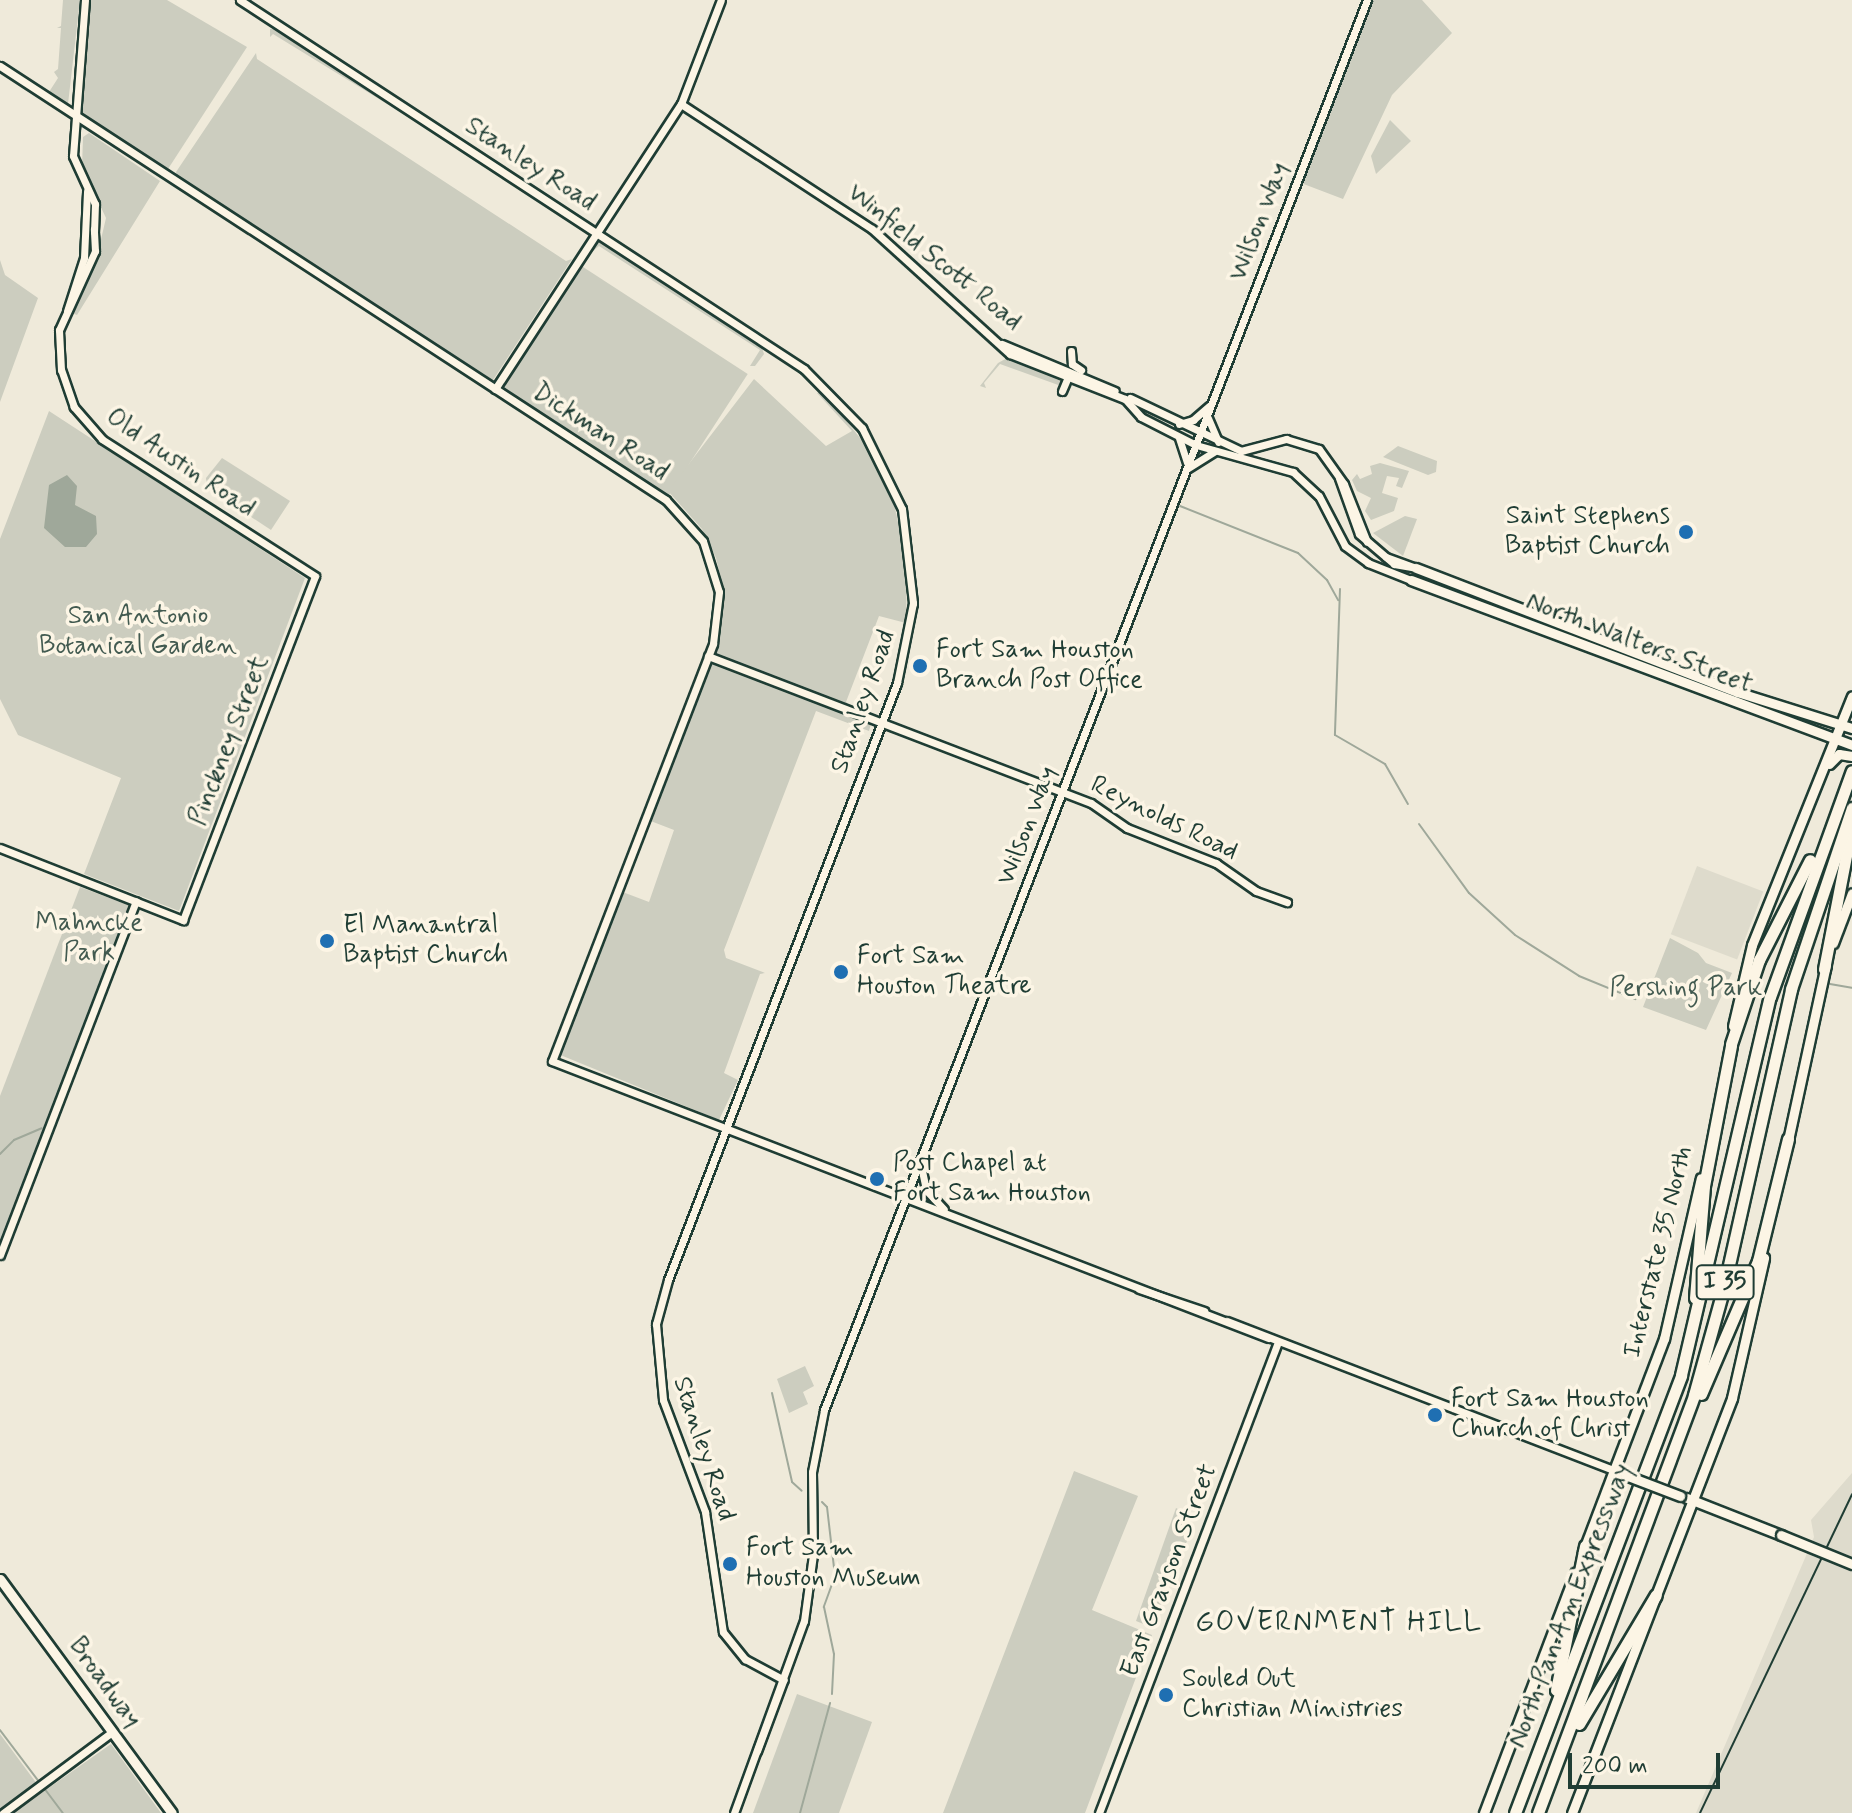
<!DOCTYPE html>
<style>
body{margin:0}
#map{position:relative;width:1852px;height:1813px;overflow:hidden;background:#efeada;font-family:Mynerve,sans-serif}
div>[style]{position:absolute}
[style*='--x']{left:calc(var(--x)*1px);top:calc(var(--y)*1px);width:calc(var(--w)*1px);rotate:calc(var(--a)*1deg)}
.built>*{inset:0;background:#dedbcc;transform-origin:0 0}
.green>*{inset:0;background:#cccdbf;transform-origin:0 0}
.water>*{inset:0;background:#9fa89a}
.stream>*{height:2px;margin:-1px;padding:0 1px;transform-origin:1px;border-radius:1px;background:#9fa89a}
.roads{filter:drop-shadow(2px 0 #1f3d34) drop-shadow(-2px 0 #1f3d34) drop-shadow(0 2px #1f3d34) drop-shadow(0 -2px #1f3d34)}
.minor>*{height:7px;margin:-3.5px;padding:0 3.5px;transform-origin:3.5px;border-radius:3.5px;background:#fcf5e5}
.major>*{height:9px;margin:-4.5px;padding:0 4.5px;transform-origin:4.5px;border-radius:4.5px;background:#fcf5e5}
.highway>*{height:11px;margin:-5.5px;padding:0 5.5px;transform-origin:5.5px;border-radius:5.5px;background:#fcf5e5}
.rail>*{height:2px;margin:-1px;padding:0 1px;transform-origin:1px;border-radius:1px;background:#1f3d34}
.bridges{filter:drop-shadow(2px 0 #1f3d34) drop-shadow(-2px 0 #1f3d34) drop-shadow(0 2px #1f3d34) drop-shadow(0 -2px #1f3d34)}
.major-bridge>*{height:9px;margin:-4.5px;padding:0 4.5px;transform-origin:4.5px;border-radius:4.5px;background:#fcf5e5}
.dots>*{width:22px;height:22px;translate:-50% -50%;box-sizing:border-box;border:4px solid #fcf5e5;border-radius:50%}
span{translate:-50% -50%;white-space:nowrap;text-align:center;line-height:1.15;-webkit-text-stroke:7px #fcf5e5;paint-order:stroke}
.shield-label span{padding:2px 6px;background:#fcf5e5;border:2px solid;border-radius:6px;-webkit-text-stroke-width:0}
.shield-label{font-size:24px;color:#1f3d34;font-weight:700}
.street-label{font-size:26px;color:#1f3d34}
.poi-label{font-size:26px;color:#1f3d34}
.right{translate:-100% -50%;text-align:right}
.left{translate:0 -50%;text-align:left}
.park-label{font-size:26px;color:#425a50}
.neighbourhood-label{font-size:28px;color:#1f3d34;letter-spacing:2px}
.scale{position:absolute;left:1568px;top:1753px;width:152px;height:36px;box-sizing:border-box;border:4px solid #1f3d34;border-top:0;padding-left:10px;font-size:24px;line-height:28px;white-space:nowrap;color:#1f3d34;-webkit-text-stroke:6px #fcf5e5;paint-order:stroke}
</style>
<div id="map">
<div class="built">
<div style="left:1697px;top:866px;width:71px;height:73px;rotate:21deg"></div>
<div style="clip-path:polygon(1852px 1473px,1852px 1813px,1696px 1813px,1814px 1537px,1811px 1520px)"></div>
</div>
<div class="green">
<div style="clip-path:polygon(63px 0,80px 0,68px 104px,49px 92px,58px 78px,54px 72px,58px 69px,61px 28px,57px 28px,61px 26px)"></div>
<div style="clip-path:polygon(88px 0,167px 0,247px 47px,168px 169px,82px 117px)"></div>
<div style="clip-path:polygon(1372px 0,1422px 0,1452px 33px,1392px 95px,1343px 199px,1301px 183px)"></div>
<div style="clip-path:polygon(270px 29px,274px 29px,392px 107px,273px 34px,270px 37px)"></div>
<div style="clip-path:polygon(256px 53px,257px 59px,566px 261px,572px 259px,493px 380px,178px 179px,176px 172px)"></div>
<div style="clip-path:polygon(1390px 120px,1411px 141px,1376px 174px,1371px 156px)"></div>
<div style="clip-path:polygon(89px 133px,160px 181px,77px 315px,72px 313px,95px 265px,106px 218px,82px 167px,83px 137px)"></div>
<div style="clip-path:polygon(602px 242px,761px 345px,764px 354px,755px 366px,750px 366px,760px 350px,599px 246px,584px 259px,594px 243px)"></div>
<div style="clip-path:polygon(0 260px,5px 275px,38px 298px,0 402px)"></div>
<div style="left:580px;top:265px;width:200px;height:146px;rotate:33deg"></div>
<div style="clip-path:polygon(1009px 357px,1063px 377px,1061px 386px,1000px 364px,984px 383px,986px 388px,980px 386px,998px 363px)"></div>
<div style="clip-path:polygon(754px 379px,826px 446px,852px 431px,817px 393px,822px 391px,869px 449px,895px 508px,907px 565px,906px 623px,879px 616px,846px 702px,851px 706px,716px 654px,724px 593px,716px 558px,702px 529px,668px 491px)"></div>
<div style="clip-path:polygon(49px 411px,305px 578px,179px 911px,84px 874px,121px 778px,18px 735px,0 699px,0 539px)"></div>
<div style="clip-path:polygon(1398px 446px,1437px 461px,1436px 472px,1428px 475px,1383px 457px)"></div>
<div style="clip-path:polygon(222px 458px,290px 501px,271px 530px,207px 488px,206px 478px)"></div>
<div style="clip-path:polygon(1380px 463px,1409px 471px,1402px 488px,1396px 486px,1399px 478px,1387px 476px,1382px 493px,1398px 498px,1394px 511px,1371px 520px,1365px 511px,1371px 498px,1357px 491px,1352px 480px,1357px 474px,1360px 479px,1372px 474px,1370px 466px)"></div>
<div style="clip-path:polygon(1405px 516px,1417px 519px,1403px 556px,1373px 533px)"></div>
<div style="clip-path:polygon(714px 664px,871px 724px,869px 731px,816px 711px,724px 950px,726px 958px,765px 973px,760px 974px,724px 1073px,738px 1080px,719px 1120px,558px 1054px,620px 891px,649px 902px,674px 830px,648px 820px,707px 667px)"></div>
<div style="clip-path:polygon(80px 887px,131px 906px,0 1242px,0 1096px)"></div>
<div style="clip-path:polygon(1670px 938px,1698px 953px,1706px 963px,1732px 973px,1706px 1030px,1643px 1007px)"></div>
<div style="clip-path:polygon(805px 1366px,814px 1386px,803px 1392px,808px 1404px,789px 1413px,777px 1379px)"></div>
<div style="clip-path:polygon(1074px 1471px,1138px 1496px,1092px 1610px,1152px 1635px,1085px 1813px,943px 1813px)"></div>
<div style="clip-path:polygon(1176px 1508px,1185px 1513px,1192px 1529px,1151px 1627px,1136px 1621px)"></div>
<div style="clip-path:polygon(797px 1694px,872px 1722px,839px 1813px,753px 1813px)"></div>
<div style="clip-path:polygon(0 1734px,43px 1792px,111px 1744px,161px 1813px,0 1813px)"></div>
</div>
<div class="water">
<div style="clip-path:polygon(67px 475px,77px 486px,75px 505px,96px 516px,97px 534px,86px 547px,65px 547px,44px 528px,49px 485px)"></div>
</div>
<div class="stream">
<div style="--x:1180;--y:506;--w:127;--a:21.7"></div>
<div style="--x:1298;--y:553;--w:40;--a:43"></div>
<div style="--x:1327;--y:580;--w:23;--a:61"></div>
<div style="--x:1340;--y:589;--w:146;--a:92"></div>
<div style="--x:1335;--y:735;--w:58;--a:30.1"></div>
<div style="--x:1385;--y:764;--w:46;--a:60.1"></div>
<div style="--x:1419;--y:824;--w:85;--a:54.1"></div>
<div style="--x:1469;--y:893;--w:62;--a:42.4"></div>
<div style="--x:1515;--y:935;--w:76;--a:32.6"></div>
<div style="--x:1579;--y:976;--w:61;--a:22.3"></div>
<div style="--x:1830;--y:984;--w:22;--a:10"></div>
<div style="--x:0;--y:1154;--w:20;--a:-45"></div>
<div style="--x:14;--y:1140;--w:30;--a:-23"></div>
<div style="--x:772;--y:1393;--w:91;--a:77.3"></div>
<div style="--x:792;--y:1482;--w:13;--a:42"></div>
<div style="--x:822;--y:1502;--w:7;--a:45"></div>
<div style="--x:827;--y:1507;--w:69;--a:83.4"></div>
<div style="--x:835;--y:1576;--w:33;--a:110"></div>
<div style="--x:824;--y:1607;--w:48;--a:78"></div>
<div style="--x:834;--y:1654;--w:40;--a:92.9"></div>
<div style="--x:0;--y:1730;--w:66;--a:53"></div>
<div style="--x:44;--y:1788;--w:31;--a:53"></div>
<div style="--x:800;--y:1813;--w:114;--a:-74.7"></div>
</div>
<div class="roads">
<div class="minor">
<div style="--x:85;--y:0;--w:156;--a:94.4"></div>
<div style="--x:73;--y:156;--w:53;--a:65.4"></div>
<div style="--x:95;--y:204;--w:28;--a:92"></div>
<div style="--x:240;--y:0;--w:674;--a:33.19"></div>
<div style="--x:804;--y:369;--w:83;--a:45.5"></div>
<div style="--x:862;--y:428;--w:90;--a:63.7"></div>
<div style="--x:902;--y:509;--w:95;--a:83.3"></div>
<div style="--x:913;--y:603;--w:82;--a:101.3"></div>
<div style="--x:897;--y:683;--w:639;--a:110.99"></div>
<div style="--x:668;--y:1280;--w:46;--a:105.3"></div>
<div style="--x:656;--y:1324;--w:76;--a:84.7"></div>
<div style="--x:663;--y:1400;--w:120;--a:69.4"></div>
<div style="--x:705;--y:1512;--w:121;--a:81.5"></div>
<div style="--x:723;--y:1632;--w:35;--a:51"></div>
<div style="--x:745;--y:1659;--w:44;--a:28.3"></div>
<div style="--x:0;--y:66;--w:795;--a:33.09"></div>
<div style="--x:666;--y:500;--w:55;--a:47.9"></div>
<div style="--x:703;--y:541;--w:53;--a:72.6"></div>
<div style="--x:719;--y:592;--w:52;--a:96.6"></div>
<div style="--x:713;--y:644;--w:447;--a:111.1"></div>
<div style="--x:552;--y:1061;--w:768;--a:21.15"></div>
<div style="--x:681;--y:104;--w:228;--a:33.2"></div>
<div style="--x:872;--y:229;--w:186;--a:42.2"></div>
<div style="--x:1010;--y:354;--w:123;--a:21.4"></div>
<div style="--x:1125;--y:399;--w:24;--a:48"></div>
<div style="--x:1141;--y:417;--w:62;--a:27"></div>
<div style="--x:1196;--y:445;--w:101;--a:15.6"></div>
<div style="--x:1293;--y:472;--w:35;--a:43"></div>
<div style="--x:1319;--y:496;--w:56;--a:62.5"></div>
<div style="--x:1345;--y:546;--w:29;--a:36"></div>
<div style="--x:1368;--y:563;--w:46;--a:21.6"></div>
<div style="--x:67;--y:311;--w:56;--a:-72.2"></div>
<div style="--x:84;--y:258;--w:67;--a:-87.4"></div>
<div style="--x:1002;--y:344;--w:122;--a:22.6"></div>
<div style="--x:1071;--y:351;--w:13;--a:86"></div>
<div style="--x:1072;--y:364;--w:11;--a:34"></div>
<div style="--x:495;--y:389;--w:340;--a:-56.9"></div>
<div style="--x:681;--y:104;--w:111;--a:-69"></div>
<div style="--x:1062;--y:391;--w:15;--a:-67"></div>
<div style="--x:1130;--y:398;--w:123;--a:25.5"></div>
<div style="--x:1241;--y:451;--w:47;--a:-14.9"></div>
<div style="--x:1286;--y:439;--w:34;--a:17"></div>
<div style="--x:1319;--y:449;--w:43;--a:54.5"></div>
<div style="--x:1344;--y:484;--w:62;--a:68.4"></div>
<div style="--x:1208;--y:418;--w:26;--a:67"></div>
<div style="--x:1179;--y:424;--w:15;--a:-16"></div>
<div style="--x:1193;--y:420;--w:21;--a:-41"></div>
<div style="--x:1179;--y:438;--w:26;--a:72"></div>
<div style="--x:1188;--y:468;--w:31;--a:-32"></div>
<div style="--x:1339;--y:478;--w:59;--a:70.3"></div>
<div style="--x:1359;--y:534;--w:46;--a:40.6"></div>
<div style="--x:1394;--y:564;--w:22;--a:10"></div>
<div style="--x:1386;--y:557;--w:32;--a:20"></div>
<div style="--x:708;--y:656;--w:410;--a:21"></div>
<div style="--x:1091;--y:803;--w:44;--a:34.8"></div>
<div style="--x:1127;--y:828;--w:96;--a:21.5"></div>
<div style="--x:1216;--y:863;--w:49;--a:35"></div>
<div style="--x:1256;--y:891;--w:33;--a:20"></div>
<div style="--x:0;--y:848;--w:197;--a:21.5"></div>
<div style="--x:183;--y:920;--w:368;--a:-69"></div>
<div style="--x:315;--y:576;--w:253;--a:-147.3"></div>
<div style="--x:102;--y:439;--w:43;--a:-131.2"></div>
<div style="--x:74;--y:407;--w:39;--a:-109"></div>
<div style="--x:61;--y:370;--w:40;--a:-92.9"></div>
<div style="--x:59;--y:330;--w:87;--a:-65.5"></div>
<div style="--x:95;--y:251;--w:22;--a:-93"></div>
<div style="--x:921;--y:1166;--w:25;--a:78"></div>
<div style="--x:926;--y:1190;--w:26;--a:47"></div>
<div style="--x:0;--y:1255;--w:379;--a:-69"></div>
<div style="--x:1139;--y:1289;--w:69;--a:18.7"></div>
<div style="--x:1227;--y:1321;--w:414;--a:21.1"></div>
<div style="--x:757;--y:1751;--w:75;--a:-69.6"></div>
<div style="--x:3;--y:1813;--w:136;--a:-36.6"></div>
<div style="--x:734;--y:1813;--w:204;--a:-70"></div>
<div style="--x:804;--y:1621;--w:68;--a:-82.3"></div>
<div style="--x:813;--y:1554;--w:82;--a:-90.7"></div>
<div style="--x:812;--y:1472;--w:63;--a:-79"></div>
<div style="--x:824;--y:1410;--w:1511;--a:-68.94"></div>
<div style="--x:1099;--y:1813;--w:504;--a:-69.19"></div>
</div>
<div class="major">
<div style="--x:1416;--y:568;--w:344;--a:21.1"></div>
<div style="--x:1737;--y:692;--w:121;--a:17.4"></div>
<div style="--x:1411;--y:580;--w:471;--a:20.5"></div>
<div style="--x:1829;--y:764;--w:14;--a:-45"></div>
<div style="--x:1839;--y:754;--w:13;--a:9"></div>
<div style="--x:1833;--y:943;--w:53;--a:-69.2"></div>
<div style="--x:1733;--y:1026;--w:83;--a:-76.8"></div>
<div style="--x:1752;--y:945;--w:268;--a:-68.1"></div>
<div style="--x:1787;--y:1145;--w:185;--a:-77.8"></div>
<div style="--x:1687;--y:1498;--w:101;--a:21.5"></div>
<div style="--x:1583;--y:1552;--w:228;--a:-69.2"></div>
<div style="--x:1664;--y:1339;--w:165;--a:-77.1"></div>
<div style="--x:0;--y:1579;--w:290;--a:53.7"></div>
<div style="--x:1484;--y:1813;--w:257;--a:-69.2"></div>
<div style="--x:1572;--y:1813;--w:445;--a:-68.9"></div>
<div style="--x:1732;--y:1398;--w:144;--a:-77.1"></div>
</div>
<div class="highway">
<div style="--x:1824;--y:969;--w:147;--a:-79"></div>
<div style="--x:1731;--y:1044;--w:89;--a:-71.6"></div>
<div style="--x:1759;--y:960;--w:112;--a:-63"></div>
<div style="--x:1695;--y:1298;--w:112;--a:-85.4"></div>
<div style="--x:1704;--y:1186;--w:143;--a:-79.1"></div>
<div style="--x:1701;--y:1394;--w:145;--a:-66.8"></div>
<div style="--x:1758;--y:1261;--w:126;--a:-76.2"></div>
<div style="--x:1556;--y:1690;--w:147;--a:-78.6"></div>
<div style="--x:1579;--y:1724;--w:150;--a:-59.2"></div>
<div style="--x:1515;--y:1813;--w:468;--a:-69.2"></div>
<div style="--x:1681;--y:1375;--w:388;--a:-76.8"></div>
<div style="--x:1770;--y:997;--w:240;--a:-70.1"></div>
<div style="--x:1538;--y:1813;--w:446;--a:-69.5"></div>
<div style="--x:1694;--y:1395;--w:112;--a:-74.5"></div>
<div style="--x:1724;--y:1287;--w:305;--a:-77.3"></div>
<div style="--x:1791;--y:989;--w:191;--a:-71.4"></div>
</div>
</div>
<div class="rail">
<div style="--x:1700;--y:1813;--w:353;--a:-64.5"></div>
</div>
<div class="bridges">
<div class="major-bridge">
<div style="--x:1625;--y:1475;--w:59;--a:20.9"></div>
<div style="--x:1781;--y:1535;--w:77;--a:22.2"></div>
</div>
</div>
<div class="dots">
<div style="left:1686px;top:532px;background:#1f6fb2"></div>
<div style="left:920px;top:666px;background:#1f6fb2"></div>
<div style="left:327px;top:941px;background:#1f6fb2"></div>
<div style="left:841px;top:972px;background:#1f6fb2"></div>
<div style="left:877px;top:1179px;background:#1f6fb2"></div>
<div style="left:1435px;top:1415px;background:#1f6fb2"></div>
<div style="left:730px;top:1564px;background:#1f6fb2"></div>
<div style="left:1166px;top:1695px;background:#1f6fb2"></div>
</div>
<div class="shield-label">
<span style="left:1725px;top:1282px">I 35</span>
</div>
<div class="street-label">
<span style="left:530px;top:165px;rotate:33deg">Stanley Road</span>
<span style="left:1260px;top:222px;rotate:-69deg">Wilson Way</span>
<span style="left:934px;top:258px;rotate:39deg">Winfield Scott Road</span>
<span style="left:600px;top:433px;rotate:33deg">Dickman Road</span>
<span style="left:180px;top:464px;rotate:34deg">Old Austin Road</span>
<span style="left:1639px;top:644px;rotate:21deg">North Walters Street</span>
<span style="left:864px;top:702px;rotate:-71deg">Stanley Road</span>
<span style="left:230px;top:741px;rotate:-69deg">Pinckney Street</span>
<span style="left:1164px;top:819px;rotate:26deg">Reynolds Road</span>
<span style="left:1028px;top:826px;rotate:-69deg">Wilson Way</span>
<span style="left:1659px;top:1252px;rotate:-76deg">Interstate 35 North</span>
<span style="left:703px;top:1449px;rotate:72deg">Stanley Road</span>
<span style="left:1170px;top:1571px;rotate:-69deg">East Grayson Street</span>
<span style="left:1571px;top:1606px;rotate:-69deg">North Pan Am Expressway</span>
<span style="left:104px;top:1683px;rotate:54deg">Broadway</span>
</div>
<div class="poi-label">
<span class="right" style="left:1670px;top:532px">Saint Stephens<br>Baptist Church</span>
<span class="left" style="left:936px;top:666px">Fort Sam Houston<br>Branch Post Office</span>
<span class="left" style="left:343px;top:941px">El Manantral<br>Baptist Church</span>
<span class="left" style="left:857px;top:972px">Fort Sam<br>Houston Theatre</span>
<span class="left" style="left:893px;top:1179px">Post Chapel at<br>Fort Sam Houston</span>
<span class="left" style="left:1451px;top:1415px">Fort Sam Houston<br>Church of Christ</span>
<span class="left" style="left:746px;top:1564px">Fort Sam<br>Houston Museum</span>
<span class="left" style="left:1182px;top:1695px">Souled Out<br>Christian Ministries</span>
</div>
<div class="park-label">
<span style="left:138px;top:632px">San Antonio<br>Botanical Garden</span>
<span style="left:89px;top:939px">Mahncke<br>Park</span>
<span style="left:1686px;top:989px">Pershing Park</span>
</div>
<div class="neighbourhood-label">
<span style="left:1339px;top:1623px">GOVERNMENT HILL</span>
</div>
<div class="scale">200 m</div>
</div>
